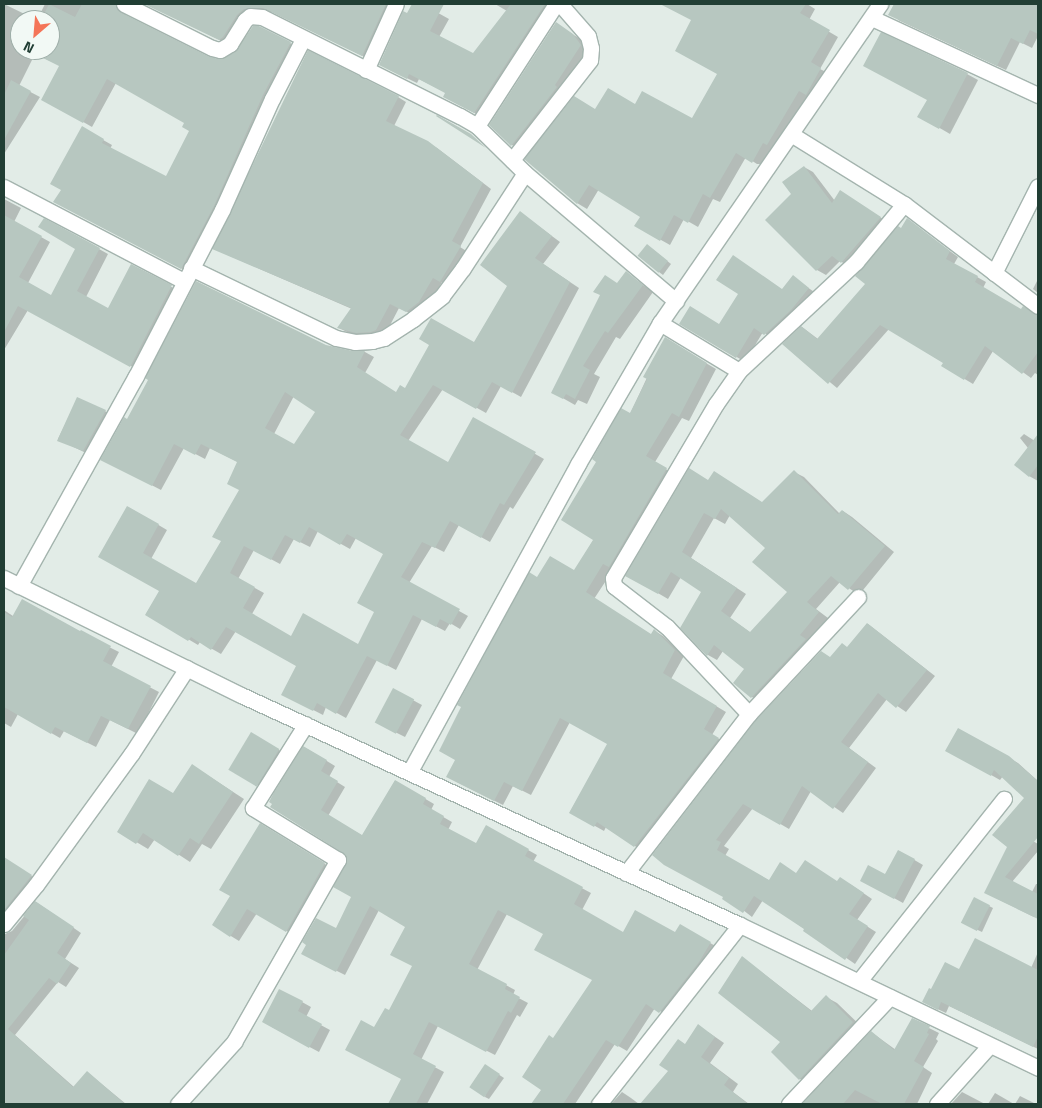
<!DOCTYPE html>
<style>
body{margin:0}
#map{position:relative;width:1042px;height:1108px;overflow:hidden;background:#e2ece7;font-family:"Titillium Web",sans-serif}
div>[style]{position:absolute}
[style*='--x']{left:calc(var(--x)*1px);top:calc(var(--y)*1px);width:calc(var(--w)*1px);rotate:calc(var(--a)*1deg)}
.shadow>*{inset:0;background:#0003;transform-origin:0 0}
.building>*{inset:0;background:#b7c7c0;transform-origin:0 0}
.roads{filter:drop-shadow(1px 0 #a4b4ae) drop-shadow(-1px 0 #a4b4ae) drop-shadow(0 1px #a4b4ae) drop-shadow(0 -1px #a4b4ae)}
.minor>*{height:15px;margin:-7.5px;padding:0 7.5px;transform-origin:7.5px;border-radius:7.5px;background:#fff}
span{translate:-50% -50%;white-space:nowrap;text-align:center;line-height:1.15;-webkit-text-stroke:4.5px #f2f9f5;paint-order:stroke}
.frame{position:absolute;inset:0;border:5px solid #213e34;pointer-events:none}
.north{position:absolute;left:10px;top:10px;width:50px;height:50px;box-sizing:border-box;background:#f2f9f5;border:1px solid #9eaea8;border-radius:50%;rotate:207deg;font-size:14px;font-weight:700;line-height:20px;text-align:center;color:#213e34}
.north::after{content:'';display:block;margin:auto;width:18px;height:22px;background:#f47558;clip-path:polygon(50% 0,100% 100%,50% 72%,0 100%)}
</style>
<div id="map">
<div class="shadow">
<div style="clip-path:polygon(evenodd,4px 4px,37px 20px,45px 4px,126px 4px,123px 11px,128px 18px,207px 58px,218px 60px,290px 43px,299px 48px,190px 273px,64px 207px,62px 190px,82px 128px,112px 145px,110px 149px,166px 178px,191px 130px,186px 123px,116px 83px,92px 127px,43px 99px,61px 66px,35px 54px,19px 86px,40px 97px,4px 154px,4px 4px,20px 20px,50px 20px,50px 50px,20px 50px,20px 20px)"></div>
<div style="clip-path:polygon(146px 4px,223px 4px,236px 11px,240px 4px,386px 4px,395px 9px,371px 60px,273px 12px,254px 13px,228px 44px)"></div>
<div style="clip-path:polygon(413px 4px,422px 4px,449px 19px,439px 37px,473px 55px,507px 11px,495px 4px,558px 4px,484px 118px,454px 102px,447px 93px,419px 79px,417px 83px,390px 70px)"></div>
<div style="clip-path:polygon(662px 4px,807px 4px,815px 9px,809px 20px,838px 37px,820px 69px,830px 74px,764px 164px,757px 164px,746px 157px,720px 202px,713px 199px,698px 227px,684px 219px,670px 245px,636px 226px,642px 216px,599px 189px,587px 209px,577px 203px,596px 110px,635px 106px,692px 120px,719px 74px,693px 20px)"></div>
<div style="clip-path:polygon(902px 4px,1038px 4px,1038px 36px,1032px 48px,1020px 42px,1006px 70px,898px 20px)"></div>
<div style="clip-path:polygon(564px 29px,582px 40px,589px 51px,520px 150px,512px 145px,491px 124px)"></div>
<div style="clip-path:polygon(967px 74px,978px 80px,950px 134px,919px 116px,928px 100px)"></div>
<div style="clip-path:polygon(398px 97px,406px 102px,394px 126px,437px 148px,491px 189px,460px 247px,468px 252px,449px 286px,442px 282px,428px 307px,416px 316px,399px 308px,385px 335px,365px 337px,349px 333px,339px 328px,352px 309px,214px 249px)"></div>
<div style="clip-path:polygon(804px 167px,813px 172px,835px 201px,840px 191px,889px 223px,850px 267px,840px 261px,826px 275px,817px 270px,767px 220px,793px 194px)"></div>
<div style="clip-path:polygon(4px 199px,21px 208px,14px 222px,50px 242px,28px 283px,52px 297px,99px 249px,108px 254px,86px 297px,109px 310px,132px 266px,181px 292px,140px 371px,28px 310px,4px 350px)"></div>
<div style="clip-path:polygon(evenodd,521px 213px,560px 242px,543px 264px,579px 288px,521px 397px,501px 386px,486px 413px,443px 389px,408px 441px,448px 464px,474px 419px,544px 459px,513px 509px,510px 507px,490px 542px,459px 525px,444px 552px,432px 546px,409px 583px,468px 616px,460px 629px,450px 623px,445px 631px,422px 619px,396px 670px,377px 660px,346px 718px,326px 707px,323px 715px,292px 699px,298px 666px,236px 631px,221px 654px,200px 642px,198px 645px,146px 614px,161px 590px,100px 557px,128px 507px,167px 530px,151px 559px,196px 585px,223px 541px,240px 490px,238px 462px,210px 448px,205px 459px,184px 448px,161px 490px,111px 464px,128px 421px,326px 346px,353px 352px,365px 352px,374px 357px,365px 373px,396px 393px,405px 389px,474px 343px,509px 285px,521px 213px,294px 396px,317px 412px,295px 446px,274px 434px,294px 396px,521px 213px,318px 531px,350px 549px,356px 538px,384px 554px,376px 612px,359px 645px,292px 638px,252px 614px,264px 593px,238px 579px,254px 550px,280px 564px,294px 539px,310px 547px,318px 531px)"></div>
<div style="clip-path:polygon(907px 220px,958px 257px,954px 264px,986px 282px,983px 288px,1022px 311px,1038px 316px,1038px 375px,1035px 373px,1031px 378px,993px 351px,973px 384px,943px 366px,944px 363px,889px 329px,837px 388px,784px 344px,802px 327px,818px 339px,866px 284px)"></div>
<div style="clip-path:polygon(651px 248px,671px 264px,663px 275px,659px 272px)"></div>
<div style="clip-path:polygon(626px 273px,653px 292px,620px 339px,616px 337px,594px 374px,600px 377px,587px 404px,578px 400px,575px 405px,552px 392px,602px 295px,618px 284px)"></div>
<div style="clip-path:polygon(793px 277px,817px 294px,774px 339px,763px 332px,745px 362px,681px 323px,720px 326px,739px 294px,783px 290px)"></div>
<div style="clip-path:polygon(1038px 279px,1038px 293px,1033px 289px)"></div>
<div style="clip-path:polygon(665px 339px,716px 369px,689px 421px,682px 418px,655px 462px,675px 475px,594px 599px,652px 636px,655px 631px,663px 636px,684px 656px,671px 679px,726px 712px,712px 735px,727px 744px,644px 852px,606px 827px,604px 831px,570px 812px,609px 743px,570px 722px,531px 795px,513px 786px,503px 805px,457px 782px,538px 579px,574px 572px,594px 539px,630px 414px)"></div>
<div style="left:78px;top:398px;width:41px;height:46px;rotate:26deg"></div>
<div style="clip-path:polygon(1024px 434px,1038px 443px,1038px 481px,1029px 476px,1028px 448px,1020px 438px)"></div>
<div style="clip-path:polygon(evenodd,794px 472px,804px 477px,840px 514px,843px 511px,852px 517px,894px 552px,859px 595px,840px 582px,816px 609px,828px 618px,761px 703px,752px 697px,745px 669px,723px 651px,717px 660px,708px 655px,682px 627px,703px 592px,681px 577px,668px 599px,627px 575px,709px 482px,763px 503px,794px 472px,730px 515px,767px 548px,789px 592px,751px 633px,730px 618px,746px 594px,691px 558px,714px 518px,725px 524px,730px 515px)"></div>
<div style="clip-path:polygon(4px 610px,13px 616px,81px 633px,119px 652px,111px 667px,159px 692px,138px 734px,110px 720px,96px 747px,64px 731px,60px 738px,18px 714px,11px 727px,4px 723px)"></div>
<div style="clip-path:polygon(868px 624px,935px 676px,906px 712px,887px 699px,849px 748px,876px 768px,843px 813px,811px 791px,789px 829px,753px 808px,724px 846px,729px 849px,725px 856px,770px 881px,797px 874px,850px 884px,872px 899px,857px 920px,876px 932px,855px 964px,763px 900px,752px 917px,725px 896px,674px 869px,831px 658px,849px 648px)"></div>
<div style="clip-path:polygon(394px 690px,422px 705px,405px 737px,385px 727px)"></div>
<div style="clip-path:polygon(958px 730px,1018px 763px,1038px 781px,1038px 815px,1027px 811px,1026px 798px,1003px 776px,1000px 780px,947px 750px)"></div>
<div style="left:252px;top:734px;width:41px;height:41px;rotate:31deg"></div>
<div style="clip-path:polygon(304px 747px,335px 766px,329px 777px,345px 787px,328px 816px,363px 836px,395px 781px,434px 804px,431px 810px,452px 822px,448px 830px,477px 845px,487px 827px,537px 855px,533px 862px,591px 893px,582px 910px,623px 934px,676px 933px,680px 926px,719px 948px,668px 1016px,655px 1008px,627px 1051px,615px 1044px,575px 1104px,532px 1104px,543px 1090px,554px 1039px,593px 980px,545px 933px,507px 914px,477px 970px,515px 990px,513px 995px,528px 1003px,520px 1017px,517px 1015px,495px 1055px,438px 1026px,421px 1060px,444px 1072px,427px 1104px,390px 1104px,403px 1079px,375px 1029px,390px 1011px,413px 966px,407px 926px,379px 910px,345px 975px,311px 958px,336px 929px,353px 897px,347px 854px,271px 807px)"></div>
<div style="clip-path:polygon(204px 773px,244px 799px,211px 849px,202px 844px,190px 862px,155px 839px,148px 849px,118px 831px)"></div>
<div style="clip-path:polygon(1004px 824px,1038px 844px,1038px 851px,1012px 882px,1032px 892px,1036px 884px,1038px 884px,1038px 909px,1034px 917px,994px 897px,1008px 847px)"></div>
<div style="clip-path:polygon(260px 825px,333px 869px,295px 936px,257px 913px,239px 941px,213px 925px,231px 896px)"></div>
<div style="clip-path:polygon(899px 851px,923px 865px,903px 903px,861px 880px,885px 875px)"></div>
<div style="clip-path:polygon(4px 858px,39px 881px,4px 925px)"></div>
<div style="clip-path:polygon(36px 902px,81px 933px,65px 959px,79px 968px,66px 987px,58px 982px,15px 1035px,74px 1087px,87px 1072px,126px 1104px,4px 1104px,4px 931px,5px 934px,12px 931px)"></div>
<div style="clip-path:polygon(989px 906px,993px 908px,982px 932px,967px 925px)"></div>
<div style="clip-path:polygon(1038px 952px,1038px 1049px,949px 1006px,946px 1013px,931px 1006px,960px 970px,1031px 968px)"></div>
<div style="clip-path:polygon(743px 958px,812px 1011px,826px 997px,837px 1003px,864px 1029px,811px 1085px,800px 1079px)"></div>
<div style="clip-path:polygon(302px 1002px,311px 1007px,306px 1017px,330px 1030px,319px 1052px,272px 1027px)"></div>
<div style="clip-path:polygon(929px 1028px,939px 1033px,936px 1039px,938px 1041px,923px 1067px,932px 1073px,917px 1104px,803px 1104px,871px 1032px,896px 1050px)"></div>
<div style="clip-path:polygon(708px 1032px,724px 1043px,710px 1063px,738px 1084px,733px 1092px,749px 1104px,641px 1104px,670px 1071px,686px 1046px)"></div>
<div style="clip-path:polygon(489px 1068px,504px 1078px,489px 1099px,485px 1097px)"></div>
<div style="clip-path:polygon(622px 1092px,631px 1098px,639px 1104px,611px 1104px)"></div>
<div style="clip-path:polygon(962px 1092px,985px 1104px,951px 1104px)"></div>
<div style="clip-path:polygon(995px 1093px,1014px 1104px,988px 1104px)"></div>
<div style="clip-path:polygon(1020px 1096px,1036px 1104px,1015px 1104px)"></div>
</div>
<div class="building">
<div style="clip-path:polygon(49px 4px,75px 17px,82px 4px,115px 4px,120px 12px,208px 56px,218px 59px,224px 58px,235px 52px,253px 26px,259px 26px,291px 42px,263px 95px,214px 206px,181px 269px,53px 202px,61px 190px,50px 184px,82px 126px,104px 139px,102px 143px,166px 176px,189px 131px,182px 127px,184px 123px,107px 79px,83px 123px,41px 100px,59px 66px,27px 50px,50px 50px,50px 20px,41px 20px)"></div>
<div style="clip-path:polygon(144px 4px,386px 4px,362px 56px,263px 8px,244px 9px,237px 15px,223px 37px,219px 40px)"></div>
<div style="clip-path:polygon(412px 4px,444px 4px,430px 31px,473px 53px,511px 4px,545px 4px,474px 113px,443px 97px,445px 93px,409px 74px,407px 79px,379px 65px,403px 11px,407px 13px)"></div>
<div style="clip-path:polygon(660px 4px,806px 4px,800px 13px,830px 30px,811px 62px,821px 68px,806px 95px,799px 91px,767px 145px,763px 143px,752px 163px,736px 153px,710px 198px,703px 194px,688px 223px,674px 215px,660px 241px,634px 226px,640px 217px,589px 185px,577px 204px,524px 159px,574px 96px,595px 109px,608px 88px,635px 104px,642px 91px,692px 118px,717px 74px,675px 51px,691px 20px)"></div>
<div style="clip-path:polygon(894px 4px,1038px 4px,1038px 34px,1030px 30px,1023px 44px,1011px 38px,997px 66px,888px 15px)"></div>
<div style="clip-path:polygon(556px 22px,573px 34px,581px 45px,555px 85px,557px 87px,511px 146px,489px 125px)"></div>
<div style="clip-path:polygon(881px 32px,968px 73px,939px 129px,917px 117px,927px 100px,863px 66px)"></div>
<div style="clip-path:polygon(308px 50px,399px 96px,386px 121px,428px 141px,483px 183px,452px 241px,461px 246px,440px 282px,433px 278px,419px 302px,406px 312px,390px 304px,376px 330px,371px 332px,356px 333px,337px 328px,351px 308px,212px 249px)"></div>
<div style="clip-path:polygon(11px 80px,31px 91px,4px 140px,4px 95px)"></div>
<div style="clip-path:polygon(437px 115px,471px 134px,486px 148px,436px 116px)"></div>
<div style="clip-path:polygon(804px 166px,832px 203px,840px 190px,881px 217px,841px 263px,832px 256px,816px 271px,765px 220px,791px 194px,782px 182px)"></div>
<div style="clip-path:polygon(evenodd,520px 211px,552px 236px,535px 258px,570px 282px,512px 393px,492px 382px,476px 409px,433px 385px,400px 435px,448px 462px,473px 417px,536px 452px,504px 505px,500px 503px,481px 538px,450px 521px,435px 548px,422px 542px,401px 577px,460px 609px,451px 625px,440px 619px,436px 627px,413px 615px,387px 666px,367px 656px,336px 714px,317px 703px,313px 711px,281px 695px,296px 666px,226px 627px,211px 650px,191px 637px,188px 641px,145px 615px,159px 591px,98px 557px,127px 506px,159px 524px,143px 553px,196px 583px,221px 541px,212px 537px,239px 490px,227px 484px,237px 462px,201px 444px,195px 455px,174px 444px,152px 486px,100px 460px,124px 417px,127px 419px,148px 380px,145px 378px,196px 281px,326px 345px,353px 351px,365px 351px,357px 367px,396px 392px,400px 385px,405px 388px,429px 345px,419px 339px,431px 318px,474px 342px,507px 286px,480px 265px,520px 211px,285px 392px,315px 412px,294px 444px,265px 428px,285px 392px,520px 211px,309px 527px,340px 545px,347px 534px,383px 554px,357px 603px,374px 612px,358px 644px,303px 613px,291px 636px,243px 608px,255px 587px,230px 573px,244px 546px,271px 560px,285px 535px,300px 543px,309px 527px)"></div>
<div style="clip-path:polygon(4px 215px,42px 236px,19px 277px,51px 295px,75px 249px,38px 227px,44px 218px,100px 248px,77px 291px,108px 308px,131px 264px,172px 285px,130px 367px,18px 306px,4px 332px)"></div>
<div style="clip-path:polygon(907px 218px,950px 251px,946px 259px,978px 276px,975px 282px,1021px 309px,1023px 306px,1038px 315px,1038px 352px,1022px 374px,985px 346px,964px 380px,941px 366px,943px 363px,880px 325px,828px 384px,782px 344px,801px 326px,817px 339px,865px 284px,855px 276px,898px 226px,901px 228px)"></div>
<div style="left:647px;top:244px;width:27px;height:15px;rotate:39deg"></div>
<div style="clip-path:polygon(733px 255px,782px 289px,793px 275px,809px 288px,791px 310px,764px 335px,754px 328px,736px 358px,679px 324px,690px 306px,719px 324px,738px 294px,716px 280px)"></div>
<div style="clip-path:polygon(626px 271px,643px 285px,608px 333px,605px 331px,583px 366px,590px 370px,575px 399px,566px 394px,563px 399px,551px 393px,600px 295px,593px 292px,605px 275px,617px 283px)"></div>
<div style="clip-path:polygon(665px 337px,707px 363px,679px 417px,672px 413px,646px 456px,667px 468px,609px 567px,603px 564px,586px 592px,651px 634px,654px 629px,675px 650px,663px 673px,717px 706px,704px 729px,719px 738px,634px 847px,597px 822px,594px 827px,569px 813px,607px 744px,560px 718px,522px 791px,504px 782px,494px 801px,446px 777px,455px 760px,439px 751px,461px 707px,457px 705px,529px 572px,537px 577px,550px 556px,574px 570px,593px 540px,561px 520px,596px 462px,592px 459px,621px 408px,630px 413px,647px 379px,643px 377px)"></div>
<div style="clip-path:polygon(77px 397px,106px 410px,83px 451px,57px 441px)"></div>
<div style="clip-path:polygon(1038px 434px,1038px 465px,1029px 477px,1014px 465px)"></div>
<div style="clip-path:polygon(evenodd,689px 468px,708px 480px,714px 471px,762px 502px,794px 470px,838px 514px,842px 510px,885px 546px,848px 590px,831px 576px,807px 602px,819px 612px,800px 635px,806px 639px,751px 698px,733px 683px,744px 669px,714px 645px,707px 656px,680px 628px,701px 592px,671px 572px,658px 594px,625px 576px,689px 468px,721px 509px,765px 548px,752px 562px,787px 592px,750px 632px,721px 611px,737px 588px,682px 552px,704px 513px,715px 519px,721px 509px)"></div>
<div style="clip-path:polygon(22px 599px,80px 631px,81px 630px,111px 646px,103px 661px,151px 686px,128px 729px,101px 716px,87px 743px,55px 727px,51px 734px,4px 707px,4px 612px,12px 617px)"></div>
<div style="clip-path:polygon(867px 623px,927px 670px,896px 708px,878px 693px,841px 742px,868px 762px,833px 809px,802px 786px,780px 825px,743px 804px,716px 840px,721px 842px,717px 850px,769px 880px,780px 862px,796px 873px,805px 860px,837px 881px,840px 877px,864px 893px,849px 914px,868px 926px,845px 960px,803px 931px,804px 929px,754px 896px,743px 913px,722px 899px,723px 897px,664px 865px,652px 855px,756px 720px,821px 651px,830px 657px,842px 643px,847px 647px)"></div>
<div style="left:393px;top:688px;width:24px;height:39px;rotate:28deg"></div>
<div style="clip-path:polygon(958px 728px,1009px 756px,1038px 781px,1038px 837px,1005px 877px,1038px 894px,1038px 919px,984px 893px,1007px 847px,992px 835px,1024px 798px,994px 770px,991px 776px,945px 751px)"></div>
<div style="left:251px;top:732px;width:33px;height:44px;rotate:31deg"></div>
<div style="clip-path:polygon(303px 746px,327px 760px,321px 771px,338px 781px,321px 810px,362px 835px,395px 780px,426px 798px,423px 804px,444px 816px,440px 824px,476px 843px,486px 825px,529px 849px,525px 856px,583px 887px,574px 904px,623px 932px,635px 910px,675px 932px,680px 924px,711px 942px,699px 962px,659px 1013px,646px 1004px,618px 1047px,606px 1040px,563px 1104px,531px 1104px,541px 1090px,522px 1077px,549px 1035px,553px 1038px,592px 980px,534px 950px,543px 934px,498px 910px,469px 964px,507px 984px,505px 989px,520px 997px,511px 1013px,508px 1011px,486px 1052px,429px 1022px,413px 1054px,436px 1066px,416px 1104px,388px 1104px,401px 1079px,345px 1050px,361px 1020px,374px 1027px,385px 1008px,389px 1010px,412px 966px,390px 955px,405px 927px,370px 906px,336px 972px,301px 954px,306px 945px,302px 942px,316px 918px,336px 928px,351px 897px,333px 887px,346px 864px,346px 855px,270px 807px,272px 804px,269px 802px,273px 794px)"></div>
<div style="clip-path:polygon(192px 764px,233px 792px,199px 844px,190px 838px,178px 856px,143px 833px,136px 844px,117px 832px,149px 779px,173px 793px)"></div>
<div style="clip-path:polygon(260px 823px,325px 863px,286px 932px,247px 909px,230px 937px,212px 925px,230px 896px,219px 890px)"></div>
<div style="clip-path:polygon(898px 850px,915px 859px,894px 899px,860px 881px,868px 865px,885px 874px)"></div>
<div style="clip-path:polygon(4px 857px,32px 875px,4px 910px)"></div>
<div style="left:974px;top:897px;width:18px;height:29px;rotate:27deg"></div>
<div style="clip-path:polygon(35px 901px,74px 927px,57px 953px,71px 963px,57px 984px,49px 978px,8px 1029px,73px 1087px,87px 1071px,125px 1104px,4px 1104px,4px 955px,29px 920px,23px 916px)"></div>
<div style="clip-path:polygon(975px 938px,1038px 970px,1038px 1036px,1033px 1047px,941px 1002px,938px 1010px,922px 1002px,929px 988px,931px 989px,945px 962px,959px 969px)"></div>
<div style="clip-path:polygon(742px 956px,811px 1011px,826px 995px,853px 1022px,799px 1080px,771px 1052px,780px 1042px,718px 993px)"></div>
<div style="clip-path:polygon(279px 989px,303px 1001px,298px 1011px,322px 1024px,309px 1048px,262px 1022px)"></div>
<div style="clip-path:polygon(912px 1018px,930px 1026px,927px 1033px,929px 1034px,914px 1061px,924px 1067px,904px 1104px,882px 1104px,855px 1090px,843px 1104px,802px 1104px,871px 1031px,894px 1050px)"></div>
<div style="clip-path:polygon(698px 1024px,715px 1037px,701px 1057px,729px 1078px,724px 1085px,748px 1104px,640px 1104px,668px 1071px,659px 1065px,678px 1039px,685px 1044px)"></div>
<div style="left:485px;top:1064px;width:18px;height:28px;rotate:34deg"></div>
</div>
<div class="roads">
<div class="minor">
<div style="--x:124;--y:4;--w:98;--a:26.6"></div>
<div style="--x:212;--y:48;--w:8;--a:14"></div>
<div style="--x:220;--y:50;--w:12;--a:-31"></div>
<div style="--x:230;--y:44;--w:28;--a:-58"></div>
<div style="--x:245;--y:20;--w:6;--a:-39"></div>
<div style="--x:250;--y:16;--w:12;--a:5"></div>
<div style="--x:262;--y:17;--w:221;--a:26.6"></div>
<div style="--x:460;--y:116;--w:20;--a:30"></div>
<div style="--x:477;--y:126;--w:67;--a:44.4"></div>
<div style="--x:525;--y:173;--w:198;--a:40.3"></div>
<div style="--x:872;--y:18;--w:183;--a:24.9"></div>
<div style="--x:366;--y:70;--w:72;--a:-65.6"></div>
<div style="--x:477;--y:126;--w:145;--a:-57.1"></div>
<div style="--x:791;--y:134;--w:133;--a:31.8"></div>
<div style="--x:904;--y:204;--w:168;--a:37.3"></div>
<div style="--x:512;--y:160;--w:127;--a:-52"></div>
<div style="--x:590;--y:60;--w:12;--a:-85"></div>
<div style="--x:591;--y:48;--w:12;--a:-104"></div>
<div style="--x:588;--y:36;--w:43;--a:-131.2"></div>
<div style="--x:4;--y:187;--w:203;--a:27.6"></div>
<div style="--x:191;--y:268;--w:161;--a:25.8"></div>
<div style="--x:336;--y:338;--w:19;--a:12"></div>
<div style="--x:355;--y:342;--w:17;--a:-3"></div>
<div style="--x:372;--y:341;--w:12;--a:-14"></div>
<div style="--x:384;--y:338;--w:35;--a:-33"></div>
<div style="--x:413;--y:319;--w:37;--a:-38"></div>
<div style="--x:442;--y:296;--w:35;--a:-53"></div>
<div style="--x:463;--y:268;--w:113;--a:-56.9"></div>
<div style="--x:994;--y:273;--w:97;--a:-63.2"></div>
<div style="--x:660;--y:323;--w:92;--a:31.3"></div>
<div style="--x:4;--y:578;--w:264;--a:26.3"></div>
<div style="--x:241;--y:695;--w:549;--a:24.75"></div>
<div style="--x:740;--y:925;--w:331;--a:25.6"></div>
<div style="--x:19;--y:586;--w:240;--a:-60.9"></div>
<div style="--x:136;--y:376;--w:187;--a:-62.6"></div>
<div style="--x:222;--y:210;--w:122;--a:-65.8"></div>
<div style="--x:272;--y:99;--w:68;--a:-62.7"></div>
<div style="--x:749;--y:714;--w:120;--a:-133.3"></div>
<div style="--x:667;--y:627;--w:67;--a:-142.3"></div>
<div style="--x:614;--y:586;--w:8;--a:-97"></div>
<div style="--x:613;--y:578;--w:202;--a:-59.4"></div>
<div style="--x:716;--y:404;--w:40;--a:-55.1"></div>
<div style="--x:739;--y:371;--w:160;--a:-43"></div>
<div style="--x:856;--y:262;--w:75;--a:-50.4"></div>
<div style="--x:410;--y:771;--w:350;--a:-61.3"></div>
<div style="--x:578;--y:464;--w:163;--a:-59.8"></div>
<div style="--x:660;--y:323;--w:388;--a:-55.4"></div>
<div style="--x:626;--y:873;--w:201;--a:-52.3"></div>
<div style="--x:749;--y:714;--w:160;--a:-47"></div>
<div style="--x:4;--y:924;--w:50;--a:-50.6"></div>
<div style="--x:36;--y:885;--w:163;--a:-54"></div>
<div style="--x:132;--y:753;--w:101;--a:-57.1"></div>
<div style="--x:859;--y:981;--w:233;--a:-51.5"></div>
<div style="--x:178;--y:1104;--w:84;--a:-47.9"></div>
<div style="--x:234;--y:1042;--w:210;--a:-60.3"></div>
<div style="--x:338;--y:860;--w:100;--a:-148.5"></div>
<div style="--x:253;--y:808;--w:99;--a:-57.8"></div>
<div style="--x:599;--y:1104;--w:228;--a:-51.8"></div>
<div style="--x:789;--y:1104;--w:147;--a:-46.7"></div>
<div style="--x:937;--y:1104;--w:78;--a:-48.1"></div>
</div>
</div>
<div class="frame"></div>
<div class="north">N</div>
</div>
